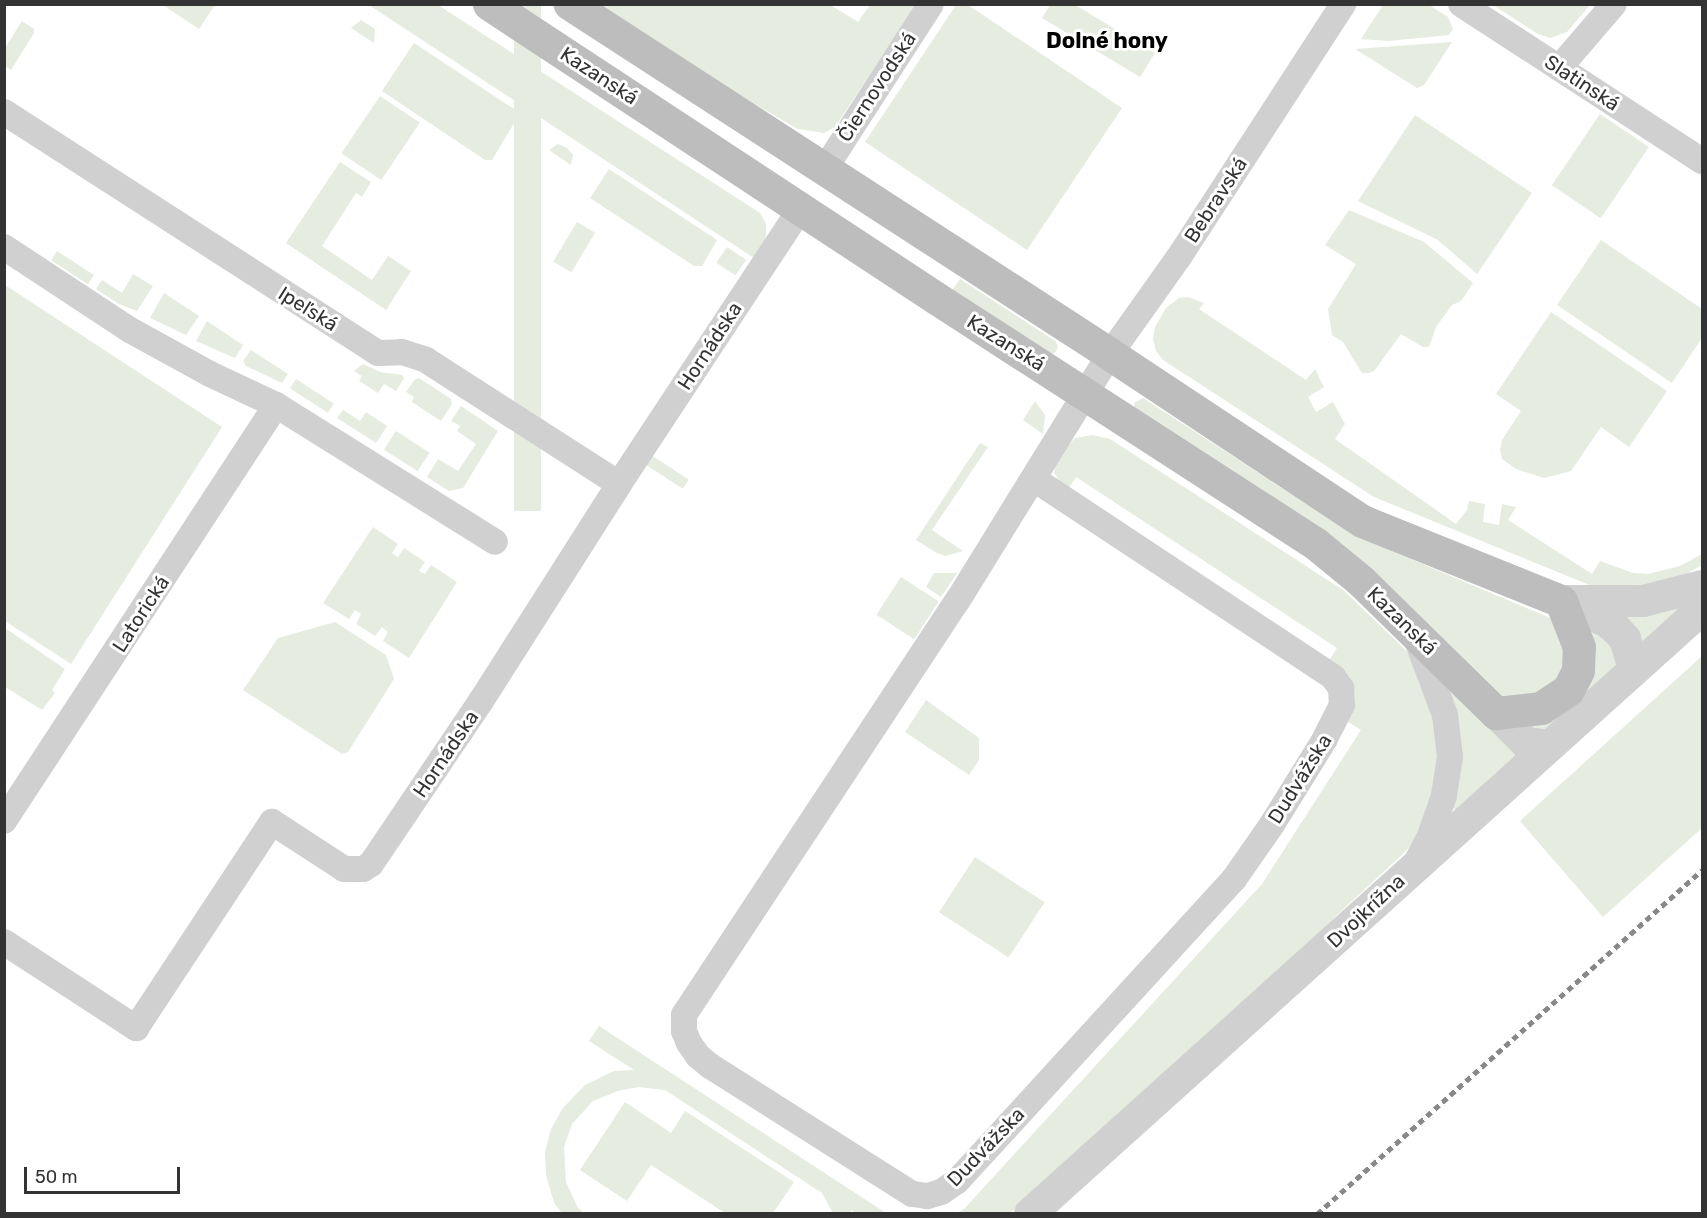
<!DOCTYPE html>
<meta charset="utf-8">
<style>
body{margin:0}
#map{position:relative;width:1707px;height:1218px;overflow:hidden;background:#fff;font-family:Rubik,sans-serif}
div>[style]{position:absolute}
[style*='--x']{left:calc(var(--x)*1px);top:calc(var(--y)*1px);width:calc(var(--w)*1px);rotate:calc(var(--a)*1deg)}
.green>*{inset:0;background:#e6ecdf;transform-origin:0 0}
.minor>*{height:26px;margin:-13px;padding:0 13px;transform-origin:13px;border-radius:13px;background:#d0d0d0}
.tertiary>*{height:32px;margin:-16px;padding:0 16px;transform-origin:16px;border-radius:16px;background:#d0d0d0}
.secondary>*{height:33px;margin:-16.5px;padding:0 16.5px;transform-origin:16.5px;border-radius:16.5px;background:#bdbdbd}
.rail>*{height:4.5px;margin-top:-2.25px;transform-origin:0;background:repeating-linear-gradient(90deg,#888 0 6px,transparent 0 10.5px)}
span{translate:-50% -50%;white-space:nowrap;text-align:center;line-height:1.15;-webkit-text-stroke:6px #fff;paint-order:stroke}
.street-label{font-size:20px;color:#333}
.quarter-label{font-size:22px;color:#000;font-weight:700}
.frame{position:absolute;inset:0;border:6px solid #333;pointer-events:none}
.scale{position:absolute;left:24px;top:1167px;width:156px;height:27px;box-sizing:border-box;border:3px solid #333;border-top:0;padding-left:8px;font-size:18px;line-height:21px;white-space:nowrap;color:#333;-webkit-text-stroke:4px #fff;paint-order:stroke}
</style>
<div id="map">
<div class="green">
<div style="clip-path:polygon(163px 5px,215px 5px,199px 29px)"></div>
<div style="clip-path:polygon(369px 5px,438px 5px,760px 213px,766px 224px,766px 236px,761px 248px,754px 258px)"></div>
<div style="left:514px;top:5px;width:27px;height:506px"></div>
<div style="clip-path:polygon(584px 5px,830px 5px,858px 22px,870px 5px,916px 5px,835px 127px,824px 133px,798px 129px)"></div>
<div style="clip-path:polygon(956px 5px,968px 5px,1122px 108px,1027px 250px,865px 142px)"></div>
<div style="clip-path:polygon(1050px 5px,1075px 5px,1155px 53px,1140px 77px,1042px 18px)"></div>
<div style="clip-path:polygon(1383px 5px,1429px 5px,1448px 17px,1453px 29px,1449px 35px,1388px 41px,1361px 39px)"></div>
<div style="clip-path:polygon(1493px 5px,1590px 4px,1590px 5px,1567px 32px,1550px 38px,1538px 34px)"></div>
<div style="clip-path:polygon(361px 20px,375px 29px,374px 43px,351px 28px)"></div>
<div style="clip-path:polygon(22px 21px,34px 29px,34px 33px,11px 70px,5px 66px,5px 48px)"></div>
<div style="clip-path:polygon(1452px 42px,1424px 85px,1417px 88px,1355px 49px)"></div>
<div style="clip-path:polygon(414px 43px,520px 113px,492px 160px,485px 160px,382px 91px)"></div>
<div style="left:380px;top:96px;width:48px;height:69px;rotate:34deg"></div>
<div style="left:1600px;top:114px;width:59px;height:86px;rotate:34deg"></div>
<div style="clip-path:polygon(1415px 115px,1532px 193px,1477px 274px,1438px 240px,1358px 201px)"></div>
<div style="clip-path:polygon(558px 144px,567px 148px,573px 155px,571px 165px,549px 150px)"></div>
<div style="clip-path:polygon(340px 162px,371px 182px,362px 197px,356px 193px,322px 246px,372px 280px,388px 256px,411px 271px,386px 310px,286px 243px)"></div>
<div style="clip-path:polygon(609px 169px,717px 240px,702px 266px,694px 266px,590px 198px)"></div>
<div style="clip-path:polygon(1349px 210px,1424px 242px,1473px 283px,1461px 301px,1452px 305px,1436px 327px,1429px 347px,1423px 347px,1401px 334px,1374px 371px,1369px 373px,1362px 373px,1343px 342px,1332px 335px,1328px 309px,1356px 264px,1325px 245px)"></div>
<div style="left:577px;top:222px;width:21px;height:46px;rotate:31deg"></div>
<div style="clip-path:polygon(1601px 240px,1702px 309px,1702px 338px,1672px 383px,1557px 305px)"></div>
<div style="left:727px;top:247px;width:23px;height:19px;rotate:34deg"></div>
<div style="left:57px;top:251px;width:44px;height:11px;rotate:33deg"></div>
<div style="clip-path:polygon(133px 274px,153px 286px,137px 311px,119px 304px,96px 289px,102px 280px,122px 293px)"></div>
<div style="clip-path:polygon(960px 279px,1055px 341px,1058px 346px,1056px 352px,1052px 354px,951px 292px)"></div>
<div style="clip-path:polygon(5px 285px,222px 427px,71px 664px,5px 621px)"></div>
<div style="clip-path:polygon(164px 293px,199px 316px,186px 335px,150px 318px)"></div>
<div style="clip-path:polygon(1188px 297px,1204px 303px,1199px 309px,1306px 380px,1315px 369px,1324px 387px,1308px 397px,1316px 412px,1333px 402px,1345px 424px,1335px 439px,1456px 524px,1467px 510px,1469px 501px,1485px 504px,1483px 522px,1499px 525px,1502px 504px,1516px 507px,1508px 520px,1592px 574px,1600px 561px,1633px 573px,1648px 574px,1680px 566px,1702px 554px,1702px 565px,1684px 575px,1655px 585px,1592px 586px,1374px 497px,1163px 360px,1156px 351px,1153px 339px,1155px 327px,1166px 308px,1179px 298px)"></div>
<div style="clip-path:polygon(1551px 312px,1667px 391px,1629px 447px,1601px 427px,1571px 471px,1544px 478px,1516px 469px,1502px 459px,1500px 450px,1502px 440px,1521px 411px,1496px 394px)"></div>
<div style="clip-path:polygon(207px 321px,243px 345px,235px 358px,196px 341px)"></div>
<div style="clip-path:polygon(251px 350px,288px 374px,282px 383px,246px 366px,243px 361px)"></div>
<div style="clip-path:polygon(363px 364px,380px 372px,402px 375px,404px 378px,396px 391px,384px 384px,378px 393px,359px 381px,362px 376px,354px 371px)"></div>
<div style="clip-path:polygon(419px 378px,451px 399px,452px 404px,441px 421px,412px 402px,414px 397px,406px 392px,415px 379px)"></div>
<div style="left:296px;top:379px;width:45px;height:11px;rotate:33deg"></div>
<div style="clip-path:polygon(1143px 398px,1354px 535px,1550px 618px,1562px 631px,1566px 666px,1545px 693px,1504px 698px,1137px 411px,1134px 406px,1135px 402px)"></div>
<div style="clip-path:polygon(1035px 401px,1045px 415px,1043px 434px,1023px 420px)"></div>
<div style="clip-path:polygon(461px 406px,498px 431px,463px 488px,449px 491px,427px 477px,438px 459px,458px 471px,476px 444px,457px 431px,460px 426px,451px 421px)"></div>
<div style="clip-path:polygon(343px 410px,360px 421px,366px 412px,387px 426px,376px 443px,337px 418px)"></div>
<div style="left:396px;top:431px;width:40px;height:22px;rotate:33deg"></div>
<div style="clip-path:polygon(1092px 435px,1110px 439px,1343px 590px,1412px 656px,1442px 744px,1431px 815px,1406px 851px,1336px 916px,1305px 952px,1010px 1213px,955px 1214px,964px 1209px,1262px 884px,1361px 730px,1348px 722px,1355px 704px,1353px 690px,1329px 661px,1337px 648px,1076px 477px,1067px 491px,1054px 473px,1057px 458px,1075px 438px)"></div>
<div style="clip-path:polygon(980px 443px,988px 447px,932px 530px,963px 551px,946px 556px,937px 553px,916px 540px)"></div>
<div style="left:651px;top:455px;width:45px;height:11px;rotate:33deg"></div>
<div style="clip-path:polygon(373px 527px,398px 544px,392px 553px,398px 557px,404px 548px,425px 562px,419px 571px,425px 574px,431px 565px,457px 582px,409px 658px,383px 641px,388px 632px,382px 627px,375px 636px,356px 624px,361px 614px,355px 610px,349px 619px,323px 603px)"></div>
<div style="clip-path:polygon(934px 573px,957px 573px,941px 597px,926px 587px)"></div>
<div style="left:901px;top:577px;width:45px;height:45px;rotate:33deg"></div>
<div style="clip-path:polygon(1686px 605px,1644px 644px,1616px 612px)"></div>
<div style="clip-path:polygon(335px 622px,386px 655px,394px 679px,348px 752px,342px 754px,243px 690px,278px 638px)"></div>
<div style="clip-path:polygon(5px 628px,65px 669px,52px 690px,55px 693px,42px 710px,5px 687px)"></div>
<div style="clip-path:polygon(1589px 629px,1605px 633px,1618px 658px,1616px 667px,1543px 735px,1524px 730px)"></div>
<div style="clip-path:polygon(1702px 656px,1702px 828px,1603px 917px,1520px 821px)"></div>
<div style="clip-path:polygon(1446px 685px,1519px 753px,1456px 811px,1451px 806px)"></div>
<div style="clip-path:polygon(926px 700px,979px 738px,979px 760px,969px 775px,905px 732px)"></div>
<div style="left:975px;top:857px;width:83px;height:66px;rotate:33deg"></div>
<div style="clip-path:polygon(599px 1026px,886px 1213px,856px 1213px,851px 1210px,851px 1213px,833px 1213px,822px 1193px,665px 1090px,638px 1087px,618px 1091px,593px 1101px,572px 1124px,564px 1147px,566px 1182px,578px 1208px,584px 1213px,562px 1213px,554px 1203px,546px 1175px,545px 1152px,551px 1129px,563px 1108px,585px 1085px,614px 1071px,634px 1070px,589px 1041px)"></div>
<div style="clip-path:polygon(625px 1102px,671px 1133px,685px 1111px,794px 1182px,773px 1213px,725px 1213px,651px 1165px,627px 1201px,580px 1170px)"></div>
</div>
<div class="minor">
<div style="--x:1461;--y:4;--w:288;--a:33.1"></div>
<div style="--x:1559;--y:68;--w:84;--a:-49.3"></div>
<div style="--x:4;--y:112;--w:445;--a:32.8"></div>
<div style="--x:378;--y:353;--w:24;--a:-2"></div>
<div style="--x:402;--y:352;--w:25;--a:18"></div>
<div style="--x:426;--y:360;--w:229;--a:32.7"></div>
<div style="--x:824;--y:170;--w:197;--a:-57.2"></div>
<div style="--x:4;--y:247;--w:151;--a:33.4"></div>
<div style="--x:130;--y:330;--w:91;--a:28.8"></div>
<div style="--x:210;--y:374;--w:73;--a:25.2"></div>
<div style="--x:276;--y:405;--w:258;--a:32"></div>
<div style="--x:1034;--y:479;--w:359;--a:33.5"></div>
<div style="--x:1333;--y:677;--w:14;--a:54"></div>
<div style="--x:1341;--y:688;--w:17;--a:87"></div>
<div style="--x:1342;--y:705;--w:38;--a:117"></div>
<div style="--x:1325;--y:739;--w:102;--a:121.8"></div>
<div style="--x:1271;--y:826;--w:65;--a:124.9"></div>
<div style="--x:1234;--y:879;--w:410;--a:132.5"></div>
<div style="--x:957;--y:1181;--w:19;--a:145"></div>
<div style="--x:941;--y:1192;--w:15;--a:164"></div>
<div style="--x:927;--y:1196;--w:15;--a:-172"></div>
<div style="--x:912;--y:1194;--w:239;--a:-147.6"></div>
<div style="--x:710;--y:1066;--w:16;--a:-140"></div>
<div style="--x:698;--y:1056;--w:16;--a:-125"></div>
<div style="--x:689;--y:1043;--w:13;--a:-113"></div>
<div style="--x:684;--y:1031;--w:16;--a:-90"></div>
<div style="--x:684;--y:1015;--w:497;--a:-56.6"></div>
<div style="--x:958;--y:600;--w:289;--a:-58.3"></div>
<div style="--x:1110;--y:354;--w:119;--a:-54.6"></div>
<div style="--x:1179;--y:257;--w:302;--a:-57"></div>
<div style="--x:1415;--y:635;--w:85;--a:69.4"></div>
<div style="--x:1445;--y:715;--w:42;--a:83.2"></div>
<div style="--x:1450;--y:757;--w:39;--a:99"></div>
<div style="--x:1444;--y:796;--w:42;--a:109.3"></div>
<div style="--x:1430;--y:836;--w:30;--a:118"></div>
<div style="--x:4;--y:821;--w:497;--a:-56.8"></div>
<div style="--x:4;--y:942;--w:158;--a:33.1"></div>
<div style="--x:136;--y:1028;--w:247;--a:-56.6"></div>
<div style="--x:272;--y:822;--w:86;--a:33.1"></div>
<div style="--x:344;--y:869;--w:19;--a:0"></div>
<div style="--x:363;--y:869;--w:9;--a:-32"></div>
<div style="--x:371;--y:864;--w:197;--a:-56"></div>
<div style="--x:481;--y:701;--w:257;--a:-57.5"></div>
<div style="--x:619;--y:484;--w:331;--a:-56.6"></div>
</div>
<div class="tertiary">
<div style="--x:1561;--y:601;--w:82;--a:0"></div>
<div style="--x:1643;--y:601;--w:61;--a:-14.3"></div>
<div style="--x:1573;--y:606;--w:38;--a:25"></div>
<div style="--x:1608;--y:622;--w:12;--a:42"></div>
<div style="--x:1617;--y:630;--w:12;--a:48"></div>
<div style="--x:1625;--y:639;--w:31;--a:73"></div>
<div style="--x:1496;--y:713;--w:42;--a:45"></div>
<div style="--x:1526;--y:743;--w:23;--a:7"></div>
<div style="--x:1030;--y:1214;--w:904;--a:-42"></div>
</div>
<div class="secondary">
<div style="--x:489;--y:4;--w:535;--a:33.33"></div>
<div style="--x:936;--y:298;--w:453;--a:32.9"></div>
<div style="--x:1316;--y:544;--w:58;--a:39.4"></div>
<div style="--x:1361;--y:581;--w:189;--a:44.4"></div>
<div style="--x:1496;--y:713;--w:45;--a:-6.3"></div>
<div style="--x:1541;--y:708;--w:32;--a:-34"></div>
<div style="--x:1568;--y:690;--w:22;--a:-63"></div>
<div style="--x:1578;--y:670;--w:23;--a:-88"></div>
<div style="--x:1579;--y:647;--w:49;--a:-111.4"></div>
<div style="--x:1561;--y:601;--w:214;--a:-158.1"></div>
<div style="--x:1362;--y:521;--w:302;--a:-146.5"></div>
<div style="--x:1110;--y:354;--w:644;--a:-147.05"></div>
</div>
<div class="rail">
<div style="--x:1317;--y:1214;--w:516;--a:-41.78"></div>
</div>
<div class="street-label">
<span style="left:599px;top:76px;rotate:33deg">Kazanská</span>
<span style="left:1582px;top:83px;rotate:33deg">Slatinská</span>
<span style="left:877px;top:87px;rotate:-57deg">Čiernovodská</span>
<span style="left:1216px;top:200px;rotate:-57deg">Bebravská</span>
<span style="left:308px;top:309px;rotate:32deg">Ipeľská</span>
<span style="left:1006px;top:343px;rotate:32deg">Kazanská</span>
<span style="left:710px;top:346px;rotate:-57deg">Hornádska</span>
<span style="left:141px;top:614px;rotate:-57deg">Latorická</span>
<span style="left:1402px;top:621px;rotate:44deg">Kazanská</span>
<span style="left:446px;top:754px;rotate:-56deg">Hornádska</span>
<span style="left:1300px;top:779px;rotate:-58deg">Dudvážska</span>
<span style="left:1366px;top:911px;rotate:-43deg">Dvojkrížna</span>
<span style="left:986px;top:1147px;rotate:-46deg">Dudvážska</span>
</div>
<div class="quarter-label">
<span style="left:1107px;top:41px">Dolné hony</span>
</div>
<div class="frame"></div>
<div class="scale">50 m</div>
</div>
